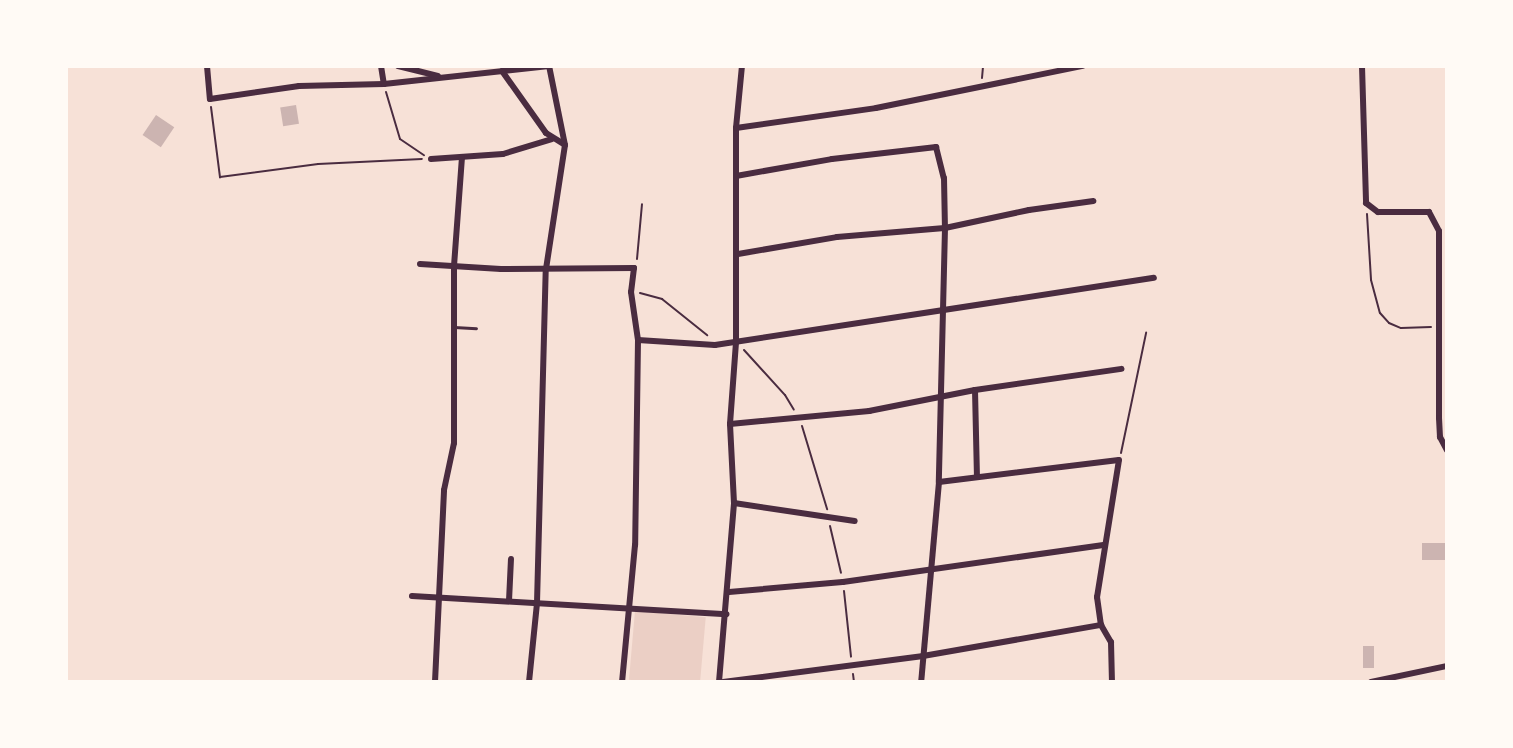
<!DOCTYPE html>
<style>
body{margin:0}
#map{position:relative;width:1513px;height:748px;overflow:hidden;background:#f7e1d7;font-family:Arial,sans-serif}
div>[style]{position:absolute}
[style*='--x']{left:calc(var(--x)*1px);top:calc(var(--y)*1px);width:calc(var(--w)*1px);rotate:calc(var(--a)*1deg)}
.green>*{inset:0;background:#ebcfc5;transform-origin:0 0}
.building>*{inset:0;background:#ccb4b1;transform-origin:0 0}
.path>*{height:2px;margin:-1px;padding:0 1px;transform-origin:1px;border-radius:1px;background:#4a2c40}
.service>*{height:3px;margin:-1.5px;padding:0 1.5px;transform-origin:1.5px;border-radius:1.5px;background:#4a2c40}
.minor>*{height:6px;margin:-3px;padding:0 3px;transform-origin:3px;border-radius:3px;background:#4a2c40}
span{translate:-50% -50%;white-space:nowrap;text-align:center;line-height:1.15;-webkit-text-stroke:6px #fffaf5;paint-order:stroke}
.frame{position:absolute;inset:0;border:68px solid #fffaf5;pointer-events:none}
</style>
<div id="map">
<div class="green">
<div style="left:635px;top:611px;width:71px;height:69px;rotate:5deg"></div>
</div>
<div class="building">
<div style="left:296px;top:105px;width:19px;height:16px;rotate:81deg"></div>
<div style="left:156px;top:115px;width:22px;height:24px;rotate:34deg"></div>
<div style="left:1447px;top:543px;width:17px;height:25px;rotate:90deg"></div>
<div style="left:1374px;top:646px;width:22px;height:11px;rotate:90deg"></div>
</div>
<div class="path">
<div style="--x:982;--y:78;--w:12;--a:-85"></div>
<div style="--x:386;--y:92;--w:49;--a:73.4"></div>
<div style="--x:400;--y:139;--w:29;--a:34"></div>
<div style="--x:211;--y:107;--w:71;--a:82.7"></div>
<div style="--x:220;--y:177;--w:99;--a:-7.6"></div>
<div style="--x:318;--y:164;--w:104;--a:-2.8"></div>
<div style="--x:1367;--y:214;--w:66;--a:86.5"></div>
<div style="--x:1371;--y:280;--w:34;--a:75"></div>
<div style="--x:1380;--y:313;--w:13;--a:48"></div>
<div style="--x:1389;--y:323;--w:13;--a:23"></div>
<div style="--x:1401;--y:328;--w:30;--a:-2"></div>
<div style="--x:637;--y:259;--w:55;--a:-84.8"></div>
<div style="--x:640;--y:293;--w:23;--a:15"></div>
<div style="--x:662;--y:299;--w:58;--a:38.7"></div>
<div style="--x:744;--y:350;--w:61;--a:47.7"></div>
<div style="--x:785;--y:395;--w:17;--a:59"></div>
<div style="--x:802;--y:426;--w:87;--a:73.2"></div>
<div style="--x:1121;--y:453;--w:123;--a:-78.2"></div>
<div style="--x:830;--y:526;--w:48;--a:76.8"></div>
<div style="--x:844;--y:591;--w:66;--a:83.9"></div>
<div style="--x:853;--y:674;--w:8;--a:83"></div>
</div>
<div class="service">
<div style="--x:454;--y:327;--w:22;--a:3"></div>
</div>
<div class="minor">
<div style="--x:207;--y:66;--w:33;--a:85"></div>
<div style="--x:210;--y:99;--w:90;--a:-8.3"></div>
<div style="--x:299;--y:86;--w:85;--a:-1.3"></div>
<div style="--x:384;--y:84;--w:166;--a:-6.2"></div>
<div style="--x:381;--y:66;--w:18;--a:81"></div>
<div style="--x:398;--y:66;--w:41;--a:14"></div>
<div style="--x:1362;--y:66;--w:137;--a:88.3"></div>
<div style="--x:1366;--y:203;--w:15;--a:37"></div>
<div style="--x:1378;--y:212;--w:51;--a:0"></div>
<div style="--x:1429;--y:212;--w:21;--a:62"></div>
<div style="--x:1439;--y:231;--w:187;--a:90"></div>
<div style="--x:1439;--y:418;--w:19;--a:87"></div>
<div style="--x:1440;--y:437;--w:15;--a:62"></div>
<div style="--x:502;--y:71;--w:76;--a:54.6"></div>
<div style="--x:546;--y:133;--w:22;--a:32"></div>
<div style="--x:736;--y:128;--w:141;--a:-8.1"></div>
<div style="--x:876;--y:108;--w:211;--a:-11.5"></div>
<div style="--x:431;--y:159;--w:72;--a:-4"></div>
<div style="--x:503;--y:154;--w:51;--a:-17"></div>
<div style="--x:736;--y:176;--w:97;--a:-10"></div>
<div style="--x:832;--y:159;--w:105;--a:-6.6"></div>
<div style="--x:936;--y:147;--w:32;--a:76"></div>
<div style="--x:944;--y:178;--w:50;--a:88.9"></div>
<div style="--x:945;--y:228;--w:254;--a:91.4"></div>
<div style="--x:939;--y:482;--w:201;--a:95.1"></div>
<div style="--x:738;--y:254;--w:100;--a:-9.7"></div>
<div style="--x:837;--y:237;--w:108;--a:-4.8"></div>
<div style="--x:945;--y:228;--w:86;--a:-12.1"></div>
<div style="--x:1029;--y:210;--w:65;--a:-8"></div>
<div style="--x:420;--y:264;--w:81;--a:3.5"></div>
<div style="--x:501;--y:269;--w:133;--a:-0.4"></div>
<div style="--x:634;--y:268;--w:24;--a:97"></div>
<div style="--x:631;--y:292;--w:49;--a:81.7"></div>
<div style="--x:638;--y:340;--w:205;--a:90.8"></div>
<div style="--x:635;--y:545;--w:138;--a:95.4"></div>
<div style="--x:638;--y:340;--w:77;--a:3.7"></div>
<div style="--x:715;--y:345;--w:444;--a:-8.7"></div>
<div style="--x:975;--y:390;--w:87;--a:88.7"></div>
<div style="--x:730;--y:424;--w:140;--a:-5.3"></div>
<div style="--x:869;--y:411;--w:108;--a:-11.2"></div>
<div style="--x:975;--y:390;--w:148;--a:-8.2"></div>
<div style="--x:939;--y:482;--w:181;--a:-7"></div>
<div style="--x:1119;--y:460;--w:139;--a:99.1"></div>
<div style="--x:1097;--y:597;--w:28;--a:82"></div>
<div style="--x:1101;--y:625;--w:20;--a:60"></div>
<div style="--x:1111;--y:642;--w:40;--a:88.6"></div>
<div style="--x:734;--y:503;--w:122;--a:8.5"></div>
<div style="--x:729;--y:592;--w:114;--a:-5"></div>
<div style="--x:843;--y:582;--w:263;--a:-8.1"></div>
<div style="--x:412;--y:596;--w:315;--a:3.3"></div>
<div style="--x:509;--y:601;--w:42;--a:-87.3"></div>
<div style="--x:435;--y:682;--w:192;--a:-87.3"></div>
<div style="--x:444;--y:490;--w:48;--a:-78"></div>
<div style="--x:454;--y:443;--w:177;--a:-90"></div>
<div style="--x:454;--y:266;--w:109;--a:-85.8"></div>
<div style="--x:529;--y:682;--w:79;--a:-84.2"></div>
<div style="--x:537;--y:603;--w:334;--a:-88.5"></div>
<div style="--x:546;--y:269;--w:125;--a:-81.3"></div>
<div style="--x:565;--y:145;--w:81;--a:-101.4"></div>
<div style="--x:719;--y:682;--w:180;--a:-85.2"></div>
<div style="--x:734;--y:503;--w:79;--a:-92.9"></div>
<div style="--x:730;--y:424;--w:82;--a:-85.8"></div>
<div style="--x:736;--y:342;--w:214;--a:-90"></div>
<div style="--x:736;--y:128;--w:62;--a:-84.5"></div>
<div style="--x:723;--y:682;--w:202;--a:-7.4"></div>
<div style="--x:923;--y:656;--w:181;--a:-9.9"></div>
<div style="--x:1371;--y:682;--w:78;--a:-11.9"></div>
</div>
<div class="frame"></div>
</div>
